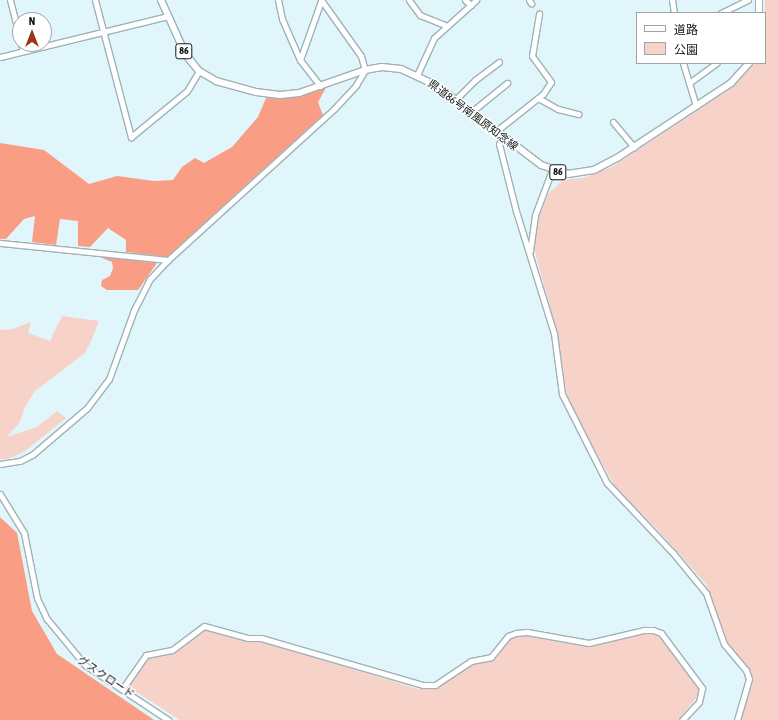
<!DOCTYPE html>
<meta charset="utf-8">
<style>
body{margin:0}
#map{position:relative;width:778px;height:720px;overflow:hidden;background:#e1f6fb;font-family:"Asap Condensed","Noto Sans JP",sans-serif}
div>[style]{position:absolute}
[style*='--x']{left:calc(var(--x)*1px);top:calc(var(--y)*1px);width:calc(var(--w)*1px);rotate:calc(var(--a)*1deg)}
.green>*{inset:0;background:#f7d2c8}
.forest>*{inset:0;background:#f99d84}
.roads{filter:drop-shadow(1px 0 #9eb2b7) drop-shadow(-1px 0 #9eb2b7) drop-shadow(0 1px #9eb2b7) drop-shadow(0 -1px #9eb2b7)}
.minor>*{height:5px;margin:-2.5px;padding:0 2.5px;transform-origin:2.5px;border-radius:2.5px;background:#fff}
.major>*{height:6px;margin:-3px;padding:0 3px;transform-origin:3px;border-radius:3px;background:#fff}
span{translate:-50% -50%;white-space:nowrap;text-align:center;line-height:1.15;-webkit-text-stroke:3px #fff;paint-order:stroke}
.shield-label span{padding:1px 3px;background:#fff;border:1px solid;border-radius:3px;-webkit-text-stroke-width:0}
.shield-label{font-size:10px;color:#11191a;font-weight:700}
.street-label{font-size:11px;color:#11191a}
.legend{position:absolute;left:636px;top:12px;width:130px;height:52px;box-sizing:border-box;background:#fff;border:1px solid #a0a3a3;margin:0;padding:5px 7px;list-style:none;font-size:12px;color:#11191a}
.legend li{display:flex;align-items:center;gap:8px;height:20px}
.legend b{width:20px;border:1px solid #a0a3a3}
.north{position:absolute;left:12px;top:12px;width:40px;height:40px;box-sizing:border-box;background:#fff;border:1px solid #a0a3a3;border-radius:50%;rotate:0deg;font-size:11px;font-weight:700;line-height:16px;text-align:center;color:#11191a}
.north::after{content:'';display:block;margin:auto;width:14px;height:18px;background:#9d3517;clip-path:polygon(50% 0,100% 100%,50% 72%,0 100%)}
</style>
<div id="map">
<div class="green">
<div style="clip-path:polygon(765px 0,778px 0,778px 720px,740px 720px,753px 681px,750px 673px,725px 639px,706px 584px,657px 529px,617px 490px,568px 403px,556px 329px,533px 245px,539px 215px,549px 193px,563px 180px,583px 178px,612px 167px,733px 87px,755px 63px,765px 63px)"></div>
<div style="clip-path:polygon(62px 316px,99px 321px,91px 341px,85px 353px,35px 391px,25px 407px,20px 422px,7px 437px,37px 427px,57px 411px,66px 418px,25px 451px,8px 459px,0 459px,0 330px,13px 329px,31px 322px,28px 333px,50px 341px)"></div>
<div style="clip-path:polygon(203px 628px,245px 641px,257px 640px,418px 689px,438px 687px,470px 664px,496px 659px,505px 644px,515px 636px,530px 635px,593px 647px,631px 634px,653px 632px,662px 639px,698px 685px,699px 695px,678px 720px,180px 720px,127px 686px,147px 657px,165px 656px,185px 645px)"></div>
</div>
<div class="forest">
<div style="clip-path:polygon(327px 86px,318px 102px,323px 115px,167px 257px,126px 252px,126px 240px,108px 228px,90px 247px,78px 246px,78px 221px,60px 219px,56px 245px,32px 242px,35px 216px,24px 219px,6px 239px,0 239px,0 143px,44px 150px,89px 184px,117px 176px,154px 181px,173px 180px,182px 167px,195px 158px,204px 163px,232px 147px,258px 117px,266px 98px,297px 97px)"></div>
<div style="clip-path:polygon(100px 257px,157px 263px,138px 290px,107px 290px,101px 286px,102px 280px,110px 276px,113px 268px,112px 262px)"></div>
<div style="clip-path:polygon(0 517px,17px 533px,32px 611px,57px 654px,154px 720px,0 720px)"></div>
</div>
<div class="roads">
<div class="minor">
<div style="--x:10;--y:0;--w:40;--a:75.6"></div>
<div style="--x:95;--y:0;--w:142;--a:75.3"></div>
<div style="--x:131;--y:137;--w:72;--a:-39.4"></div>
<div style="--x:187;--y:91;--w:23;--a:-59"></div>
<div style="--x:278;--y:0;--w:19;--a:78"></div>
<div style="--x:282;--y:19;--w:45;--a:66.3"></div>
<div style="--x:300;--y:60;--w:33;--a:52"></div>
<div style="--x:409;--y:0;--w:19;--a:54"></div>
<div style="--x:420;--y:15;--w:27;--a:22"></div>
<div style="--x:465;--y:0;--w:8;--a:40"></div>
<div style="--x:529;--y:0;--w:4;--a:56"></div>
<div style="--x:672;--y:0;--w:13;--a:81"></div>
<div style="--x:721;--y:13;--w:30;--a:-26"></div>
<div style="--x:21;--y:44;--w:7;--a:74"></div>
<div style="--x:0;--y:57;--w:173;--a:-13.7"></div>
<div style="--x:300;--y:60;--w:63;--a:-70.4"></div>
<div style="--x:683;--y:63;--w:45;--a:73.2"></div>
<div style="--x:417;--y:75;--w:41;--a:-65.3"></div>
<div style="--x:434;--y:38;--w:57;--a:-42.1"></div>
<div style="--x:689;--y:83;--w:34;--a:-36"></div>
<div style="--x:538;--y:98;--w:23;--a:29"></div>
<div style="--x:558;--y:109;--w:21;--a:14"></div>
<div style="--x:455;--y:100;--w:28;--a:-45"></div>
<div style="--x:475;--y:80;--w:30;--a:-37"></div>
<div style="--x:470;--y:113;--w:48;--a:-39"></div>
<div style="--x:613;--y:122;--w:33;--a:50"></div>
<div style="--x:495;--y:132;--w:61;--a:-38.4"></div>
<div style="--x:543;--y:94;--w:14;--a:-56"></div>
<div style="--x:551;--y:82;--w:32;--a:-126"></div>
<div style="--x:532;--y:56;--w:43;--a:-80.5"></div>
<div style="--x:503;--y:138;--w:7;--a:124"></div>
<div style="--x:499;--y:144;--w:69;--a:75.8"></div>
<div style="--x:516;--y:211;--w:129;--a:72.8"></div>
<div style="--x:554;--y:334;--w:61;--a:82.4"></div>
<div style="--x:562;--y:394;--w:100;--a:63.2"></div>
<div style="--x:607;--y:483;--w:96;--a:46.7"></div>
<div style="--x:673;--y:553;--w:52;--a:50.5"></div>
<div style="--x:706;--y:593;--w:54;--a:70.6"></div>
<div style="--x:724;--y:644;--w:34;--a:50"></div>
<div style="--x:746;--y:670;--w:9;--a:72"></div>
<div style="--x:749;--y:679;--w:43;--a:106.3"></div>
<div style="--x:0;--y:243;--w:169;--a:5.8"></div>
<div style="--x:530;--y:251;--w:36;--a:-82"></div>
<div style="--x:535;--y:215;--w:48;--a:-69.3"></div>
<div style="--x:0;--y:464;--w:20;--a:-9"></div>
<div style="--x:20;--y:461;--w:13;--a:-27"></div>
<div style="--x:32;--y:455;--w:72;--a:-40.5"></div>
<div style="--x:87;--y:408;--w:36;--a:-53"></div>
<div style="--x:109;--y:379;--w:73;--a:-70.1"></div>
<div style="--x:134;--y:310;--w:35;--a:-63"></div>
<div style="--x:150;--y:279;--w:26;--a:-47"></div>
<div style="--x:168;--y:260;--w:224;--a:-42.3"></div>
<div style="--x:334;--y:109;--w:33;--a:-47"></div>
<div style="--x:356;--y:85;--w:17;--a:-59"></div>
<div style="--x:365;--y:70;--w:15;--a:-106"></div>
<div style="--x:361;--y:56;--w:69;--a:-125.5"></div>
<div style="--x:0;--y:494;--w:46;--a:58.4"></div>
<div style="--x:24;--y:533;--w:66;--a:78.7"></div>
<div style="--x:37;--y:598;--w:23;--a:65"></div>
<div style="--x:47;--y:619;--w:60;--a:50.4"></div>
<div style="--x:85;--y:665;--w:100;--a:33.5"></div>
<div style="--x:123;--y:688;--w:40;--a:-55.1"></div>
<div style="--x:146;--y:655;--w:26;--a:-11"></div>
<div style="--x:172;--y:650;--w:40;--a:-37"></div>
<div style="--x:204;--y:626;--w:46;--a:15.3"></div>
<div style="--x:248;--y:638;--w:13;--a:0"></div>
<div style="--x:261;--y:638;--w:169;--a:16.2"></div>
<div style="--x:423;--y:685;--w:12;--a:0"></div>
<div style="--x:435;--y:685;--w:43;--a:-33.7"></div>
<div style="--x:471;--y:661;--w:20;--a:-11"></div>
<div style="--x:491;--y:657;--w:27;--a:-51"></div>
<div style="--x:508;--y:636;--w:9;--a:-21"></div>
<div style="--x:516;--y:633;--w:11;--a:-5"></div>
<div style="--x:527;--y:632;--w:63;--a:10.1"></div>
<div style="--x:589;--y:643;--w:57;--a:-13.3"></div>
<div style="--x:644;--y:630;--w:9;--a:0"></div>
<div style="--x:653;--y:630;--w:9;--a:21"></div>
<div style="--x:661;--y:633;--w:69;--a:53.3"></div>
<div style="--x:702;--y:688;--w:14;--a:102"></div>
<div style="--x:699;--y:702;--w:25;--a:133"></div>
</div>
<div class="major">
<div style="--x:161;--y:0;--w:60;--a:65.6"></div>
<div style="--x:186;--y:55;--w:21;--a:51"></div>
<div style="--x:199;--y:71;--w:20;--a:30"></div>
<div style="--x:216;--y:81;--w:41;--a:15.4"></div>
<div style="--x:256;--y:92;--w:24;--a:7"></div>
<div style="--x:280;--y:95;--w:19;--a:-6"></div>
<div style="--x:299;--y:93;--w:70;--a:-19.2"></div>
<div style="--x:365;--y:70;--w:17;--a:-10"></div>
<div style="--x:382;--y:67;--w:19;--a:6"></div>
<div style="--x:401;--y:69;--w:40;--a:25"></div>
<div style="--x:437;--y:86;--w:131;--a:37.2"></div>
<div style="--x:541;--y:165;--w:28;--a:18"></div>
<div style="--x:568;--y:174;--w:26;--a:-9"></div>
<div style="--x:594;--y:170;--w:26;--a:-28"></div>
<div style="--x:617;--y:158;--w:136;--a:-33.3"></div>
<div style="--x:731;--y:83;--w:27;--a:-48"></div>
<div style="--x:759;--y:0;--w:13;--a:90"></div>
</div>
</div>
<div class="shield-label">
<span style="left:184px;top:51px">86</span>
<span style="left:558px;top:172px">86</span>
</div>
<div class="street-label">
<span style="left:473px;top:115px;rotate:37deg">県道86号南風原知念線</span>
<span style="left:106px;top:677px;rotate:34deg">グスクロード</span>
</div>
<ul class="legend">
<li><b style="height:5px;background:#fff"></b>道路</li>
<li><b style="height:11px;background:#f7d2c8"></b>公園</li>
</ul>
<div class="north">N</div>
</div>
